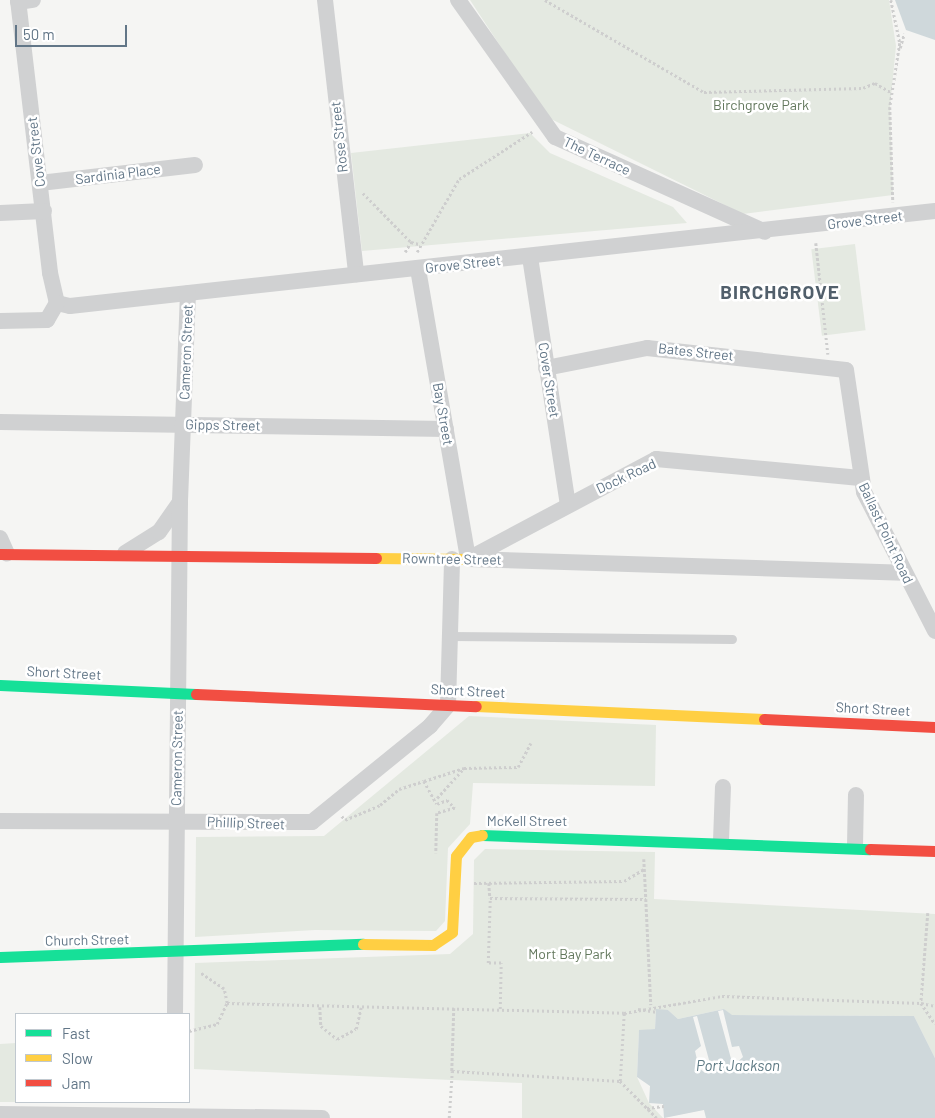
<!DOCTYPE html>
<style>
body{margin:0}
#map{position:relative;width:935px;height:1118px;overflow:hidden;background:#f5f5f3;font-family:Barlow,sans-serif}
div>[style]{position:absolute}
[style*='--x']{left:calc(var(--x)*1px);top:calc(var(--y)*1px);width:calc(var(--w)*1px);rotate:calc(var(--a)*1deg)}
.green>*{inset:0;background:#e4e9e1;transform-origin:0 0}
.water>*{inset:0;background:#cfd8db}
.pier>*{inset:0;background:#f5f5f3}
.path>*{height:2.5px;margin-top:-1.25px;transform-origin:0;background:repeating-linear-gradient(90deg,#cecece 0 2.5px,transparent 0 5px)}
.lane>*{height:9px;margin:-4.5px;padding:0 4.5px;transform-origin:4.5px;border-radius:4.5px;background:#d0d1d2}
.street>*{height:16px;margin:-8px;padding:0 8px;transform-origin:8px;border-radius:8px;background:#d0d1d2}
.fast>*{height:11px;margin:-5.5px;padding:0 5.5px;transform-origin:5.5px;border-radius:5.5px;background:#16e098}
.slow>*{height:11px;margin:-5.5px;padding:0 5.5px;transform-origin:5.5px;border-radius:5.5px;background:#ffcf43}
.jam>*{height:11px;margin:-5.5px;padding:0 5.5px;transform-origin:5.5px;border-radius:5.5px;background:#f24e42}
span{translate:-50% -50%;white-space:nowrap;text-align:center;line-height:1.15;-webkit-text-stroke:5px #fff;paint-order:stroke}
.park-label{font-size:14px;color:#63785d}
.street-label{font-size:14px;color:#627687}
.water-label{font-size:15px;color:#5d7983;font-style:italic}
.district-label{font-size:19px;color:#515f6b;font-weight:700;letter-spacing:1px}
.legend{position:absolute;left:15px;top:1013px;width:175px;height:90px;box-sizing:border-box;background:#fff;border:1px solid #c0c8cf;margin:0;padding:6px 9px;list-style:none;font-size:15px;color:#627687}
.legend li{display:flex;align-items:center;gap:10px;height:25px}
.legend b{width:25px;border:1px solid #c0c8cf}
.scale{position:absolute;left:15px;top:25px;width:112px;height:22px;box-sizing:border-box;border:2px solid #627687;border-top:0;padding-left:6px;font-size:15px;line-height:18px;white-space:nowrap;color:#627687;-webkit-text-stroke:4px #fff;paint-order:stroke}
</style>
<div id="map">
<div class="green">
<div style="clip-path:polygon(470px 0,889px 0,896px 46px,890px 107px,893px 195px,743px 214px,547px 117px)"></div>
<div style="clip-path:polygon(530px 133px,550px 153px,673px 207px,687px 223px,362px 251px,351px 153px)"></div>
<div style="left:855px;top:244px;width:87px;height:44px;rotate:83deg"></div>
<div style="clip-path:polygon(469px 716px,656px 725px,655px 786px,473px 783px,470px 824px,448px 848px,445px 921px,436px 931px,315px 930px,195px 937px,196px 837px,324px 836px)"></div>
<div style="clip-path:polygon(485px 849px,655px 852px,654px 899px,935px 914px,935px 1058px,914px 1016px,731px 1015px,724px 1009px,678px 1019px,668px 1010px,656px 1010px,655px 1029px,639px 1031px,637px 1077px,649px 1103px,663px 1118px,522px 1118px,522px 1083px,194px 1069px,195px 963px,450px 954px,473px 934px,474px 860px)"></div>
<div style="clip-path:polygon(16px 1043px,16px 1102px,24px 1102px,0 1102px,0 1044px)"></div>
</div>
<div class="water">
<div style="clip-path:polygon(895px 0,935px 0,935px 40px,906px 30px)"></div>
<div style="clip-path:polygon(656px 1009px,668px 1010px,678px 1019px,724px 1009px,732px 1015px,914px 1016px,935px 1058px,935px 1118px,706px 1118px,704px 1110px,664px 1118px,663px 1104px,649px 1103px,650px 1086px,637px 1077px,639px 1030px,655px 1029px)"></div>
</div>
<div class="pier">
<div style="clip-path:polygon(723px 1010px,732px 1047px,739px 1046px,743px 1057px,733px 1066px,718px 1011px)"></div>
<div style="clip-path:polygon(697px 1016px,712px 1071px,705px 1073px,699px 1068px,695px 1051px,701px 1046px,693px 1017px)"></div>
</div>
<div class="path">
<div style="--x:545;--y:0;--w:184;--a:30.1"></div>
<div style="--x:704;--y:92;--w:159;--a:-1.4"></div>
<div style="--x:863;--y:88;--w:13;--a:-23"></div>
<div style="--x:875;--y:83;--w:20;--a:30"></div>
<div style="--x:891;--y:0;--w:44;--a:78.2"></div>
<div style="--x:900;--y:43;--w:65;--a:98.9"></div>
<div style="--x:890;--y:107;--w:95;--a:88.2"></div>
<div style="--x:900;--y:48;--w:15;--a:-74"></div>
<div style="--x:363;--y:193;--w:69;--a:45.6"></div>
<div style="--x:816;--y:243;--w:112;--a:83.8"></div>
<div style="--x:405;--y:252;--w:12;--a:-59"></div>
<div style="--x:411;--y:242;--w:8;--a:14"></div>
<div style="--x:417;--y:252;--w:84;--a:-60.1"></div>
<div style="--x:459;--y:179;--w:87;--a:-32.8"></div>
<div style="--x:424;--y:781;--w:42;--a:-18"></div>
<div style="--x:464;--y:768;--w:54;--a:-1.1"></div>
<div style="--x:518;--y:767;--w:27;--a:-62"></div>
<div style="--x:437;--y:798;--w:39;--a:-48"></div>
<div style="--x:342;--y:816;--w:5;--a:53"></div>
<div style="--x:345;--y:820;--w:38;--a:-23"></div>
<div style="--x:380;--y:805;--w:25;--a:-40"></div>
<div style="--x:399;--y:789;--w:26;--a:-18"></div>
<div style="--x:424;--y:781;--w:26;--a:61"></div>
<div style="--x:437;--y:804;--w:11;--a:-22"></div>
<div style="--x:447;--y:800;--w:11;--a:45"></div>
<div style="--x:455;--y:808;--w:19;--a:164"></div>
<div style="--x:437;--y:813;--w:40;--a:91.4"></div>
<div style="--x:644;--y:859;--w:40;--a:87.1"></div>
<div style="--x:474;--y:883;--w:150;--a:-0.8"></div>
<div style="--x:624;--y:881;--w:23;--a:-31"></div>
<div style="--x:489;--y:883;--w:15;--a:86"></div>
<div style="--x:928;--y:913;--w:90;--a:94.4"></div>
<div style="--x:921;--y:1003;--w:14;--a:12"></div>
<div style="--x:227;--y:1003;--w:397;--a:1.4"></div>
<div style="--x:624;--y:1013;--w:99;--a:-9.8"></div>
<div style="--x:722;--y:996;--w:199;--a:2"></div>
<div style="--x:921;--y:1003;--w:25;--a:56"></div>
<div style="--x:320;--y:1007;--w:19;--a:87"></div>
<div style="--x:321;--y:1026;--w:21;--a:39"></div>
<div style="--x:337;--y:1039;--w:21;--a:-28"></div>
<div style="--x:356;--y:1029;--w:22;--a:-77"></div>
<div style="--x:454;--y:1008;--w:63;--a:91.8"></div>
<div style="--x:452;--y:1071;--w:168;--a:3.4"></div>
<div style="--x:620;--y:1081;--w:52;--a:45"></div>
<div style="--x:500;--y:1009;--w:46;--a:-88.8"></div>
<div style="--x:501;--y:963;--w:13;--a:180"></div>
<div style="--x:488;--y:963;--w:65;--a:-88.2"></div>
<div style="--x:490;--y:898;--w:156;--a:0.4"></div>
<div style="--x:646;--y:899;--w:106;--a:87.3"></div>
<div style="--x:638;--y:1009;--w:18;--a:9"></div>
<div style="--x:189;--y:1031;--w:29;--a:-14"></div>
<div style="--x:217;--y:1024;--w:23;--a:-65"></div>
<div style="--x:227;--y:1003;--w:14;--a:-102"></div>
<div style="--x:224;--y:989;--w:29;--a:-146"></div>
<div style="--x:620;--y:1081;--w:68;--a:-86.6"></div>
<div style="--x:647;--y:1108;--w:17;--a:-7"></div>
<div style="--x:449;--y:1118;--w:47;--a:-86.3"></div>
</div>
<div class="lane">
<div style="--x:450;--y:636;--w:282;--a:0.6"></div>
</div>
<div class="street">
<div style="--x:18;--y:0;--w:275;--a:83.3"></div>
<div style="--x:50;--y:273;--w:31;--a:77"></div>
<div style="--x:325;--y:0;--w:276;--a:83.5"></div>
<div style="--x:458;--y:0;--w:168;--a:54.7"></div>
<div style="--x:555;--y:137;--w:230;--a:24.3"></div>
<div style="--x:18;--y:2;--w:15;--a:-8"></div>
<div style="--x:40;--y:183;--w:156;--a:-6.6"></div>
<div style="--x:0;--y:213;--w:44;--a:-2.6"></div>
<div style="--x:530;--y:257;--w:250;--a:81.3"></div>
<div style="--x:418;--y:269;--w:294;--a:80.2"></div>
<div style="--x:57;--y:303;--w:13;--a:13"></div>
<div style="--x:70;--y:306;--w:870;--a:-6.27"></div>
<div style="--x:0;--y:321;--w:47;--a:-1.2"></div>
<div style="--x:47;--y:320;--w:20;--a:-60"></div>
<div style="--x:546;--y:368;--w:103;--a:-11.2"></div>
<div style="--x:647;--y:348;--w:200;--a:6.3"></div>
<div style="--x:846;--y:370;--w:123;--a:81.6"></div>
<div style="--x:864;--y:492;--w:156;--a:62.9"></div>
<div style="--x:0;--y:422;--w:446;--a:0.9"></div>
<div style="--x:0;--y:538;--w:17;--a:66"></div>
<div style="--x:125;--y:553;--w:40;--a:-32"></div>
<div style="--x:159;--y:532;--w:35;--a:-55"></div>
<div style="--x:470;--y:558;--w:211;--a:-28"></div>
<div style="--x:656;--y:459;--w:205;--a:5.3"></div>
<div style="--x:468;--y:559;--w:435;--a:1.8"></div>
<div style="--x:0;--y:821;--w:312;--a:0.2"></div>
<div style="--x:312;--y:822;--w:152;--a:-39.1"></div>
<div style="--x:430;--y:726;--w:28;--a:-49"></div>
<div style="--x:448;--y:705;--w:146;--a:-88.4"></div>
<div style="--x:721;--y:841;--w:54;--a:-87.9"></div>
<div style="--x:855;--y:846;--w:51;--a:-88.9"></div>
<div style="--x:175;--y:1014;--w:513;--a:-89.44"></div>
<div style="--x:180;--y:501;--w:208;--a:-87.8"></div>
<div style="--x:0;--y:1114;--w:322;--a:0.7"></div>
</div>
<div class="fast">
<div style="--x:0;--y:685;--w:196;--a:2.6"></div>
<div style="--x:482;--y:835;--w:388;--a:2.1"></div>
<div style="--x:0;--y:957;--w:363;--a:-2.1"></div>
</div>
<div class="slow">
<div style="--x:376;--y:558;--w:92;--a:0.6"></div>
<div style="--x:476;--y:706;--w:288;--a:2.6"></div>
<div style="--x:363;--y:944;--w:70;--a:0.8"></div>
<div style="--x:433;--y:945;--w:23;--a:-34"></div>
<div style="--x:452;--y:932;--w:76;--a:-87"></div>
<div style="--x:456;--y:856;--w:24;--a:-52"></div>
<div style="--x:471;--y:837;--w:11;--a:-10"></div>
</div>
<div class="jam">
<div style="--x:0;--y:554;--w:376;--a:0.6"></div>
<div style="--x:196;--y:694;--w:280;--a:2.5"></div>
<div style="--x:764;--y:719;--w:171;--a:2.7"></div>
<div style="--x:870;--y:849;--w:65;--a:1.8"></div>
</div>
<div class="park-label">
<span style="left:761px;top:105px">Birchgrove Park</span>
<span style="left:570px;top:954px">Mort Bay Park</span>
</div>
<div class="street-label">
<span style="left:339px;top:137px;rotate:-96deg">Rose Street</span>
<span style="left:36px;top:152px;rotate:-97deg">Cove Street</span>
<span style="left:597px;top:156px;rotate:25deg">The Terrace</span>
<span style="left:118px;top:174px;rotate:-7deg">Sardinia Place</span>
<span style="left:865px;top:220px;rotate:-7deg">Grove Street</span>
<span style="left:463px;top:264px;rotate:-6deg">Grove Street</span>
<span style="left:186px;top:352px;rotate:-88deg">Cameron Street</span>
<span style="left:696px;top:352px;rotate:6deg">Bates Street</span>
<span style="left:549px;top:380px;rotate:81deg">Cover Street</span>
<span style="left:443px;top:414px;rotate:80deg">Bay Street</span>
<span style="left:223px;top:425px;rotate:1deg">Gipps Street</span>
<span style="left:626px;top:476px;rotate:-25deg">Dock Road</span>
<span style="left:886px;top:533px;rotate:65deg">Ballast Point Road</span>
<span style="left:452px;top:559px;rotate:1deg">Rowntree Street</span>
<span style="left:64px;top:673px;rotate:3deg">Short Street</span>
<span style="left:468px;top:691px;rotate:3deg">Short Street</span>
<span style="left:873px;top:709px;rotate:3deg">Short Street</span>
<span style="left:177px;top:758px;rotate:-89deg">Cameron Street</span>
<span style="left:527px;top:821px">McKell Street</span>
<span style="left:246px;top:823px;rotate:2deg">Phillip Street</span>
<span style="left:87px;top:940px;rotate:-1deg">Church Street</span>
</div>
<div class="water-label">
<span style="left:738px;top:1066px">Port Jackson</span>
</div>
<div class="district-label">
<span style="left:780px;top:292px">BIRCHGROVE</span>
</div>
<ul class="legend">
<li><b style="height:6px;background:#16e098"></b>Fast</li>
<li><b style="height:6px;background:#ffcf43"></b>Slow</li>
<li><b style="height:6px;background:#f24e42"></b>Jam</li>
</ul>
<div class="scale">50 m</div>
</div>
